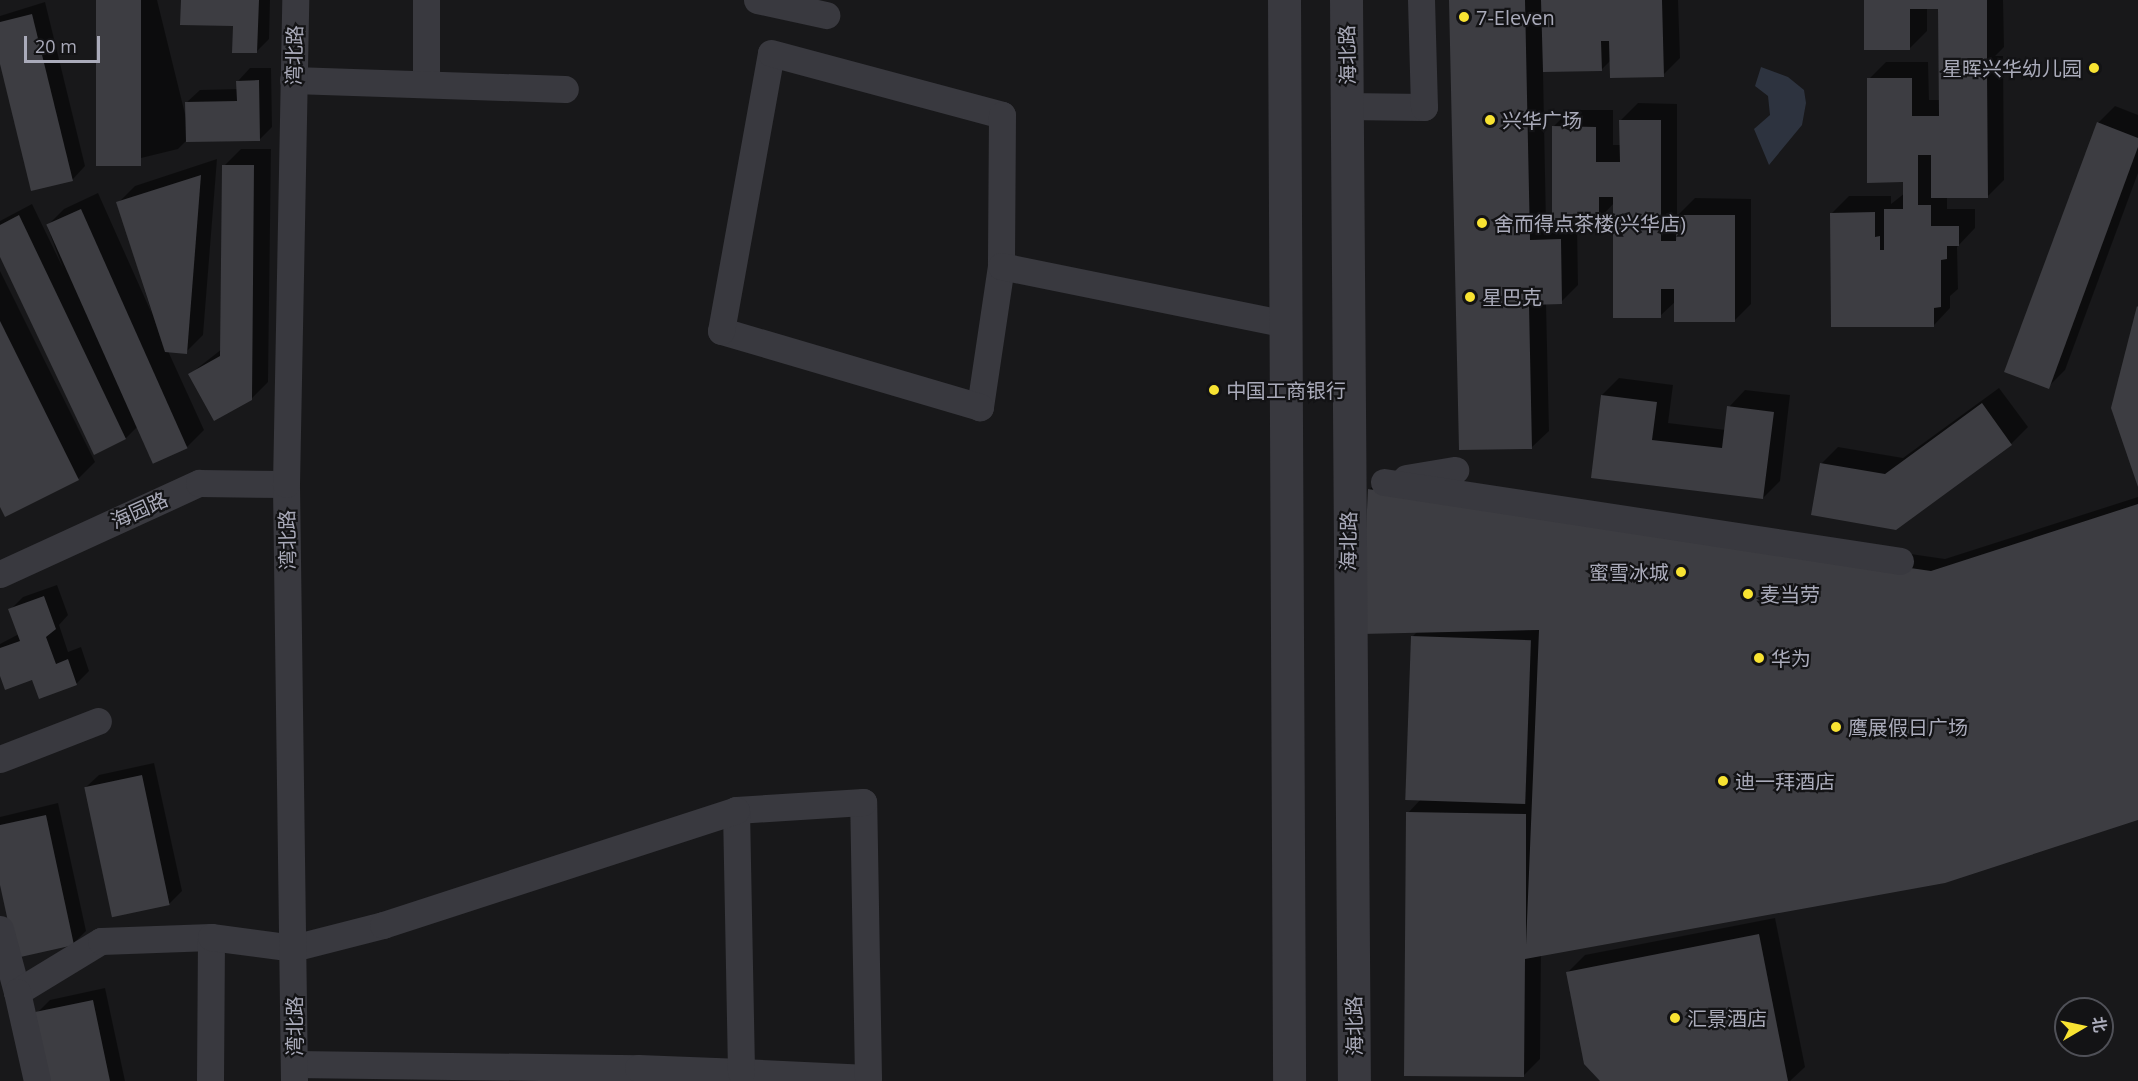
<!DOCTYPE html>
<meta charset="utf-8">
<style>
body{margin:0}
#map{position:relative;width:2138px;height:1081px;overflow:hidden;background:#18181a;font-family:"Open Sans","Noto Sans SC",sans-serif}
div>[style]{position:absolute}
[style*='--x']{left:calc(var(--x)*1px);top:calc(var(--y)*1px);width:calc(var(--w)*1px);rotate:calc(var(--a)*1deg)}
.water>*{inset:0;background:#2d333f}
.shadow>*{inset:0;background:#0007}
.building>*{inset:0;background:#3d3d42;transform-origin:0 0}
.minor>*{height:27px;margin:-13.5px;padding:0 13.5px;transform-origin:13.5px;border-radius:13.5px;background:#39393f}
.tertiary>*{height:33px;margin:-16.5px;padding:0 16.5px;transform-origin:16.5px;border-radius:16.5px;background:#39393f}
.dots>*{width:16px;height:16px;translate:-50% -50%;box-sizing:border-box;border:3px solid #131315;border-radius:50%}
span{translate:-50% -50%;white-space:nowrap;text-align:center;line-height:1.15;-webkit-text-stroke:4.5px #131315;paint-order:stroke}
.poi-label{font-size:20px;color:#aaabba}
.left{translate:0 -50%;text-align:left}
.right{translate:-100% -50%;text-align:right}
.street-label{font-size:20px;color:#aaabba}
.north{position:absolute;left:2054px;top:997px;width:60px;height:60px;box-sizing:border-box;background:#131315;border:2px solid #4f5057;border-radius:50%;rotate:81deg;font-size:16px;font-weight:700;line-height:24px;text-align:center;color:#aaabba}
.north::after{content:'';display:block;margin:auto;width:21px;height:27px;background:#f8e332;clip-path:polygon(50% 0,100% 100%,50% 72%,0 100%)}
.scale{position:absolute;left:24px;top:36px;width:76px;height:27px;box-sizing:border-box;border:3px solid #aaabba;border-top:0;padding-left:8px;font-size:18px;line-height:21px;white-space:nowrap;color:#aaabba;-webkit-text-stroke:4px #131315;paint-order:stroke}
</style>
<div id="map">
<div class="water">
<div style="clip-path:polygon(1761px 67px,1788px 77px,1804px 90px,1806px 103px,1802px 125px,1769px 165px,1754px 129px,1770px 115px,1768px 96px,1755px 86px)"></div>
</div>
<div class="shadow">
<div style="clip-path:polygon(98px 0,157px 0,186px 118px,187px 102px,200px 90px,238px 89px,238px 81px,250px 68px,271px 68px,272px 127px,259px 140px,186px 141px,178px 149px,137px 159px)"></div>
<div style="clip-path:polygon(182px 0,270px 0,269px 39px,257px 51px,234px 25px)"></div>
<div style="clip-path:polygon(1451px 0,1678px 0,1680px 58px,1663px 75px,1611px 60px,1602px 69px,1543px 71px,1546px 224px,1577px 223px,1578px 285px,1561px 302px,1546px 303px,1549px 431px,1532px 447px)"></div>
<div style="clip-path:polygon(1866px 0,2003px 0,2004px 47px,1995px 56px,2003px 56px,2004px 180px,1987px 197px,1947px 197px,1947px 209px,1975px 209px,1975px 228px,1957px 247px,1958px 289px,1950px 296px,1950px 308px,1934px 325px,1832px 213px,1849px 196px,1891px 196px,1891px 204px,1905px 193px,1905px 181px,1869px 79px,1886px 62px,1928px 62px,1929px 100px,1940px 100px,1940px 8px,1927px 8px,1927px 31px,1910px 48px)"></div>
<div style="clip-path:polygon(45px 2px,85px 166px,73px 179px,32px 189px,0 58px,0 16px)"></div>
<div style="clip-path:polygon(1638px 103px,1677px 104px,1677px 216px,1695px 198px,1751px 199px,1751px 304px,1734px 321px,1676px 301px,1660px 316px,1615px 202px,1599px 219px,1553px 127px,1570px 110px,1613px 110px,1613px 145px,1621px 145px,1621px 120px)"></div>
<div style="clip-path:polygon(2115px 106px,2138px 115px,2138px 173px,2065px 370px,2048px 387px,2098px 123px)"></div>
<div style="clip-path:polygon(241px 149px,271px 149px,268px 382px,251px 399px,190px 374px,222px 349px,224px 166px)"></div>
<div style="clip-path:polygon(217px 159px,203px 335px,186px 352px,168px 351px,204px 430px,187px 447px,137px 427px,126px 438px,95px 453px,0 254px,0 221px,32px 204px,63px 268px,47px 226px,64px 209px,98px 193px,152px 314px,118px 203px,135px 186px)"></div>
<div style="clip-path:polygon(0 271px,95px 462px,78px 479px,0 504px)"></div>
<div style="clip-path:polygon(1619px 378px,1673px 385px,1668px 423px,1726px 430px,1729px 407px,1745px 390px,1790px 395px,1780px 481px,1763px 498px,1593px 477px,1602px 395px)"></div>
<div style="clip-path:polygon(1999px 388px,2028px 427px,2011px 444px,1895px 528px,1821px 464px,1838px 447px,1903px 458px)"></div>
<div style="clip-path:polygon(1382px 477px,1945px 559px,2138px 497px,2138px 818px,1541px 954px,1540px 1059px,1523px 1076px,1408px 813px,1421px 799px,1412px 637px,1418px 631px,1369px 490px)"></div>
<div style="clip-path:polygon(57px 585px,68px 615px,59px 625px,68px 652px,81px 647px,89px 671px,77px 683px,40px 697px,33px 678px,0 672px,0 644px,19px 634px,10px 610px,23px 597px)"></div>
<div style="clip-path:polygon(154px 763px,182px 891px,169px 904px,86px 787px,99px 775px)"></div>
<div style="clip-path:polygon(58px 803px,86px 931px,73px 944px,0 877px,0 817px)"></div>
<div style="clip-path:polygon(1775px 918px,1805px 1067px,1790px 1081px,1602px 1081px,1568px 972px,1585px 955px)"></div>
<div style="clip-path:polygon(105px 988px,125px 1081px,51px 1081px,37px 1013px,50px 1000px)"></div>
</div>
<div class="building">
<div style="left:96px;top:0;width:45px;height:166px"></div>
<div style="clip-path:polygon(181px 0,259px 0,257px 53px,232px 53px,233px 26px,180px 25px)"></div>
<div style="clip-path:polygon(1449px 0,1525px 0,1530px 240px,1561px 239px,1562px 304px,1529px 305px,1532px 449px,1459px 450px)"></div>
<div style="clip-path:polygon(1541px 0,1662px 0,1664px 77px,1610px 78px,1609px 41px,1601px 41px,1602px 71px,1543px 72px)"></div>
<div style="clip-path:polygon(1864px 0,1987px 0,1987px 65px,1959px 65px,1959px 72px,1987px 72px,1988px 198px,1931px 198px,1931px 155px,1918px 155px,1918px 205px,1931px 205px,1931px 226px,1959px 226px,1959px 246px,1947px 246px,1947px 259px,1941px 260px,1941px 307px,1934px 308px,1934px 327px,1831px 327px,1830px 213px,1875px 212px,1875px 237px,1880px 236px,1880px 250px,1884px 250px,1884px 209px,1903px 209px,1903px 182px,1867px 183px,1867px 78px,1912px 78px,1912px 116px,1939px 116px,1938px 9px,1910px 9px,1910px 50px,1864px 50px)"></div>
<div style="clip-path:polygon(32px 14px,73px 181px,31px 191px,0 64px,0 22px)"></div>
<div style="clip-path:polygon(259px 80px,260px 141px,186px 142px,185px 102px,237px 101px,236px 81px)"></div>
<div style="clip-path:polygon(1619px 120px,1661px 120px,1661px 241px,1676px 241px,1677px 215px,1735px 215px,1735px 322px,1674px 322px,1674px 289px,1661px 289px,1661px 318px,1613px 318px,1613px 197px,1599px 197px,1599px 220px,1552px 220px,1552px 126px,1596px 127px,1596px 162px,1620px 162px)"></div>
<div style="clip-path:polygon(2097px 122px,2138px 138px,2138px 147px,2049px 389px,2004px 372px)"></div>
<div style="clip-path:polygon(222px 165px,254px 165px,252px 400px,214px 421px,188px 374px,220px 356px)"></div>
<div style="clip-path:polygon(201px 175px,187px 354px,165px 352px,116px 202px)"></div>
<div style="left:81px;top:209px;width:262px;height:38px;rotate:66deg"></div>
<div style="clip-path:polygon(19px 215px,126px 439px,94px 455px,0 257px,0 225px)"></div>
<div style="clip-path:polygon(2137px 306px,2138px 307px,2138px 487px,2111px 408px)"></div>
<div style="clip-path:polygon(0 321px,79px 480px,5px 517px,0 507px)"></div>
<div style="clip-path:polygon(1601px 395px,1657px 402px,1652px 440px,1722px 448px,1727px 406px,1774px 412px,1763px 499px,1591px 478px)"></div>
<div style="clip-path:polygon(1982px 403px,2012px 445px,1896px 530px,1811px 515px,1820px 463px,1885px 474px)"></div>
<div style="clip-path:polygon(1368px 489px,1931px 571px,2138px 504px,2138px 820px,1945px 883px,1525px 959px,1524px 1077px,1404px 1076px,1406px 812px,1526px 814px,1526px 945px,1539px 630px,1361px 634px)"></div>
<div style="clip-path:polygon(44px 596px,56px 629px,46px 637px,56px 664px,68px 659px,77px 685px,39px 699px,32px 680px,5px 690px,0 676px,0 648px,20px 641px,8px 609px)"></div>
<div style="left:1411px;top:636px;width:120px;height:164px;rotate:2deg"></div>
<div style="left:142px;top:775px;width:133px;height:59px;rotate:78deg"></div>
<div style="clip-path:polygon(46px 815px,74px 945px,16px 958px,0 885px,0 825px)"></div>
<div style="clip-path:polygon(1759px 934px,1788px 1081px,1600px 1081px,1584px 1064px,1566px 972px)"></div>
<div style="clip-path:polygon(93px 1000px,110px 1081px,50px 1081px,35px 1012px)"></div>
</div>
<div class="minor">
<div style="--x:426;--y:0;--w:84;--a:90"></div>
<div style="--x:757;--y:0;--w:71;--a:12.3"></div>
<div style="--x:293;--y:80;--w:272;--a:1.9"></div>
<div style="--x:1347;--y:106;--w:77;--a:0.7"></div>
<div style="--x:1424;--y:107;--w:107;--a:-91.6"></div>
<div style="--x:1001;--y:266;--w:143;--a:98.5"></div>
<div style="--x:980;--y:407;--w:270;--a:-163.6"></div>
<div style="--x:721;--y:331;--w:282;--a:-79.8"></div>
<div style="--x:771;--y:53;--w:239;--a:15"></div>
<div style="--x:1002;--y:115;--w:151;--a:90.4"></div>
<div style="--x:1001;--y:266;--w:290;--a:11.5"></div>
<div style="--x:1406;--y:478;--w:50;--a:-9.3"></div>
<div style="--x:1384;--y:482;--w:522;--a:8.7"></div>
<div style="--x:0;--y:574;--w:219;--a:-24.6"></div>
<div style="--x:199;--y:483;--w:87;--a:0.7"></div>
<div style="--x:0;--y:759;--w:105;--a:-21.2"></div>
<div style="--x:0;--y:929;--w:65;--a:74.9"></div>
<div style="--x:17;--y:992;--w:98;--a:-31.3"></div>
<div style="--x:101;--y:941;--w:110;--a:-2.1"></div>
<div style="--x:17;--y:992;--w:91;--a:77.3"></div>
<div style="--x:294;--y:1064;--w:344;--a:0.7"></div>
<div style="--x:638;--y:1068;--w:103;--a:2.2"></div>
<div style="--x:741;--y:1072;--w:127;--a:2.7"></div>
<div style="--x:868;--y:1078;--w:276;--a:-91"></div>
<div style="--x:863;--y:802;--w:127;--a:176.4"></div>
<div style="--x:736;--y:810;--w:262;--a:88.9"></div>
<div style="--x:210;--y:1081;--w:144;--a:-89.6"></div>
<div style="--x:211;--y:937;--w:83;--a:7.6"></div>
<div style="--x:293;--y:948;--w:93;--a:-14.3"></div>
<div style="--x:383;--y:925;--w:371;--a:-18"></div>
<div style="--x:294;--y:1081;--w:597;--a:-90.77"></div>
<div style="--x:286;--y:484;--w:484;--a:-88.9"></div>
</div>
<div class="tertiary">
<div style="--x:1284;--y:0;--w:1081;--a:89.73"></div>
<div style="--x:1346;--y:0;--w:1081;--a:89.58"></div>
</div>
<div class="dots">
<div style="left:1464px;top:17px;background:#f8e332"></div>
<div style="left:2094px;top:68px;background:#f8e332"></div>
<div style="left:1490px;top:120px;background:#f8e332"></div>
<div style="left:1482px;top:223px;background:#f8e332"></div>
<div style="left:1470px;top:297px;background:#f8e332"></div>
<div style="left:1214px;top:390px;background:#f8e332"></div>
<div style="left:1681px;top:572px;background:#f8e332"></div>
<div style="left:1748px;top:594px;background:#f8e332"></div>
<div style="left:1759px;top:658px;background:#f8e332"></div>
<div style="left:1836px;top:727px;background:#f8e332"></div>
<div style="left:1723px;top:781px;background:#f8e332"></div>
<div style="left:1675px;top:1018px;background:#f8e332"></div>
</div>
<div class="poi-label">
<span class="left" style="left:1476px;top:17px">7-Eleven</span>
<span class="right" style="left:2082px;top:68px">星晖兴华幼儿园</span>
<span class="left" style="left:1502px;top:120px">兴华广场</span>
<span class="left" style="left:1494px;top:223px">舍而得点茶楼(兴华店)</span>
<span class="left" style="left:1482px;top:297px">星巴克</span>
<span class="left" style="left:1226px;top:390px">中国工商银行</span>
<span class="right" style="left:1669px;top:572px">蜜雪冰城</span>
<span class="left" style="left:1760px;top:594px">麦当劳</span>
<span class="left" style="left:1771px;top:658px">华为</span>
<span class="left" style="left:1848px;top:727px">鹰展假日广场</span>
<span class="left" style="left:1735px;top:781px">迪一拜酒店</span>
<span class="left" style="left:1687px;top:1018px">汇景酒店</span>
</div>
<div class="street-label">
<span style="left:294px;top:55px;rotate:-89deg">湾北路</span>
<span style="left:1347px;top:55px;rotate:-91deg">海北路</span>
<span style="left:139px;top:510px;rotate:-24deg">海园路</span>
<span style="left:287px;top:540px;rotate:-91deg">湾北路</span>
<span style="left:1348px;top:541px;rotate:-89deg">海北路</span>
<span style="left:294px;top:1026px;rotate:-90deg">湾北路</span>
<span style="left:1354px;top:1026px;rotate:-91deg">海北路</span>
</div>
<div class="north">北</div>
<div class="scale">20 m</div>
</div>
